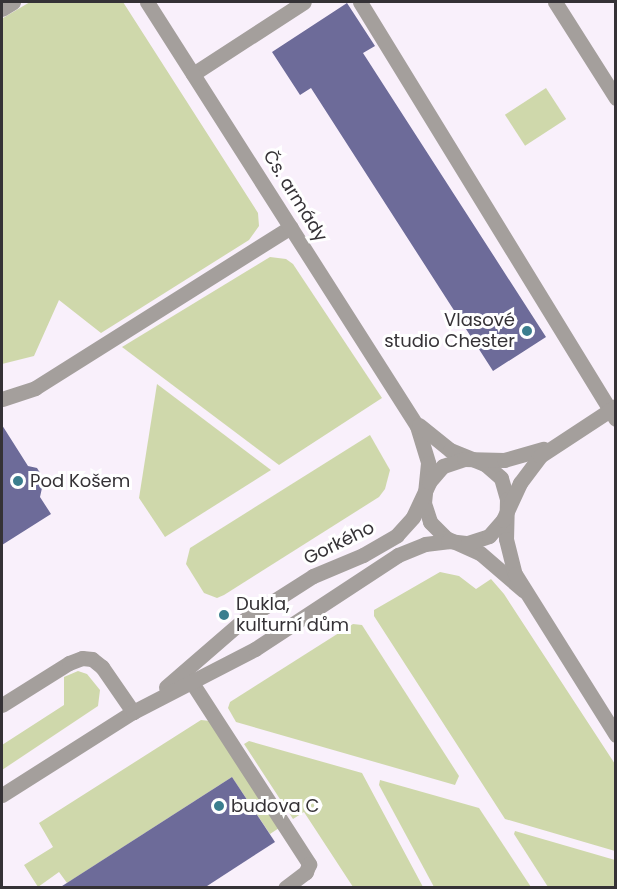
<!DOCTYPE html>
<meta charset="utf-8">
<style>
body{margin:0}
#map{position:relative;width:617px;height:889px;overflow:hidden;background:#f9f0fb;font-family:Poppins,sans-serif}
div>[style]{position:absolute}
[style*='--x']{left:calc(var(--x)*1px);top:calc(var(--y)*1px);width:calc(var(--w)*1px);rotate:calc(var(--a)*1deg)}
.green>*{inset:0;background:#cfd8ab;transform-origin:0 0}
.building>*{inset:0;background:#6d6b99}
.service>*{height:15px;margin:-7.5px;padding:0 7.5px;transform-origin:7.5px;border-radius:7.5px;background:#a49f9c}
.minor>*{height:15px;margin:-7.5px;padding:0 7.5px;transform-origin:7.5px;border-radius:7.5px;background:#a49f9c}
.dots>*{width:16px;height:16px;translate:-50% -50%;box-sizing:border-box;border:3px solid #fff;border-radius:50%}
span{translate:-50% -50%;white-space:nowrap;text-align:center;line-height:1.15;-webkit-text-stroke:6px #fff;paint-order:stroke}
.street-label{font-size:18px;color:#353236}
.poi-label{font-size:18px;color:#353236}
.right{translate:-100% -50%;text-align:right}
.left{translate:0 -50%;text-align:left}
.frame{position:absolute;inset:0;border:3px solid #353236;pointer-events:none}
</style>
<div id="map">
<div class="green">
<div style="clip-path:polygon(30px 2px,123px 2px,258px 213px,259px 226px,249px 240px,101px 333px,59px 300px,34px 356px,2px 364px,3px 18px)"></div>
<div style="left:546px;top:88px;width:37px;height:49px;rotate:57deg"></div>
<div style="clip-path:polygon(270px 257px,286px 259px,293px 264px,382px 398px,279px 465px,122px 347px)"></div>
<div style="clip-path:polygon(157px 384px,271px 470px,165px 537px,139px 498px)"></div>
<div style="clip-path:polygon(370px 435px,390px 470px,385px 489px,379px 497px,224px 595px,217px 598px,204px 593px,186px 564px,190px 548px)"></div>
<div style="clip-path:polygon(440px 572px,459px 576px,476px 589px,491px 579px,504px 594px,615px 764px,615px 851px,505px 819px,374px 616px,374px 610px)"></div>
<div style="clip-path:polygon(353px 624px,362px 625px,459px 776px,455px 785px,236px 722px,228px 708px,230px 702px)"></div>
<div style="clip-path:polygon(78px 671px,87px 674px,100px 690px,98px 706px,2px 770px,2px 745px,64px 705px,64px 677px)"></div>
<div style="clip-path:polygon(201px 720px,210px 721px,279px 828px,270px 834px,232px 777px,67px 883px,59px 872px,38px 887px,24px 865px,53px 847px,39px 823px)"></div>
<div style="clip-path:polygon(249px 741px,362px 773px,423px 887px,353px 887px,304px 812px,293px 819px,244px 744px)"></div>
<div style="clip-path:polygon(380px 780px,479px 808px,531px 887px,434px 887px,379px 785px)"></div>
<div style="clip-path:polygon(515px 831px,615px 860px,615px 887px,548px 887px,514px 834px)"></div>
</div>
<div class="building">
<div style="clip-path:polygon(347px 3px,375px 46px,363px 53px,546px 337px,493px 371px,311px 88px,300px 95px,272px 52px)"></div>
<div style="clip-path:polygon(2px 425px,28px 466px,37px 468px,44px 479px,40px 497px,51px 514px,2px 545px)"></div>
<div style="clip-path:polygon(232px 777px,275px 842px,204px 888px,59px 888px)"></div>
</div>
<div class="service">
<div style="--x:360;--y:2;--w:489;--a:58.5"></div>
<div style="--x:555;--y:2;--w:114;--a:57.6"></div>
<div style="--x:2;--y:9;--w:13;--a:-32"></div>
<div style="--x:193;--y:74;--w:132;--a:-33"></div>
<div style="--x:2;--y:399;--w:35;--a:-18"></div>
<div style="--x:35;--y:388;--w:302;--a:-32.2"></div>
<div style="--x:185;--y:672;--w:229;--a:57.1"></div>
<div style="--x:309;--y:864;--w:9;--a:111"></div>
<div style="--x:306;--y:872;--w:26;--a:143"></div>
<div style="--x:2;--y:705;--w:79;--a:-32.1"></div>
<div style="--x:69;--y:663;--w:14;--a:-21"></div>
<div style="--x:82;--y:658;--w:10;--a:6"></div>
<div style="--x:92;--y:659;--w:13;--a:39"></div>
<div style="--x:102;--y:667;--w:55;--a:55.4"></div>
</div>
<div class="minor">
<div style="--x:147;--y:2;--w:503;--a:57.51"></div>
<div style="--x:417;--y:426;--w:39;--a:73"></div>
<div style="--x:428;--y:463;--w:40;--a:95.7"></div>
<div style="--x:424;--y:503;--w:20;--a:72"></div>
<div style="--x:430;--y:522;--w:23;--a:45"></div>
<div style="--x:446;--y:538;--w:37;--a:24"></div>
<div style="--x:480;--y:553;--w:58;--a:40.8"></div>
<div style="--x:419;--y:425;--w:40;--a:39"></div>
<div style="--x:450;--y:450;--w:38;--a:22"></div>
<div style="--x:485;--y:464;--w:21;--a:41"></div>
<div style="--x:501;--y:478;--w:22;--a:74"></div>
<div style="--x:507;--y:499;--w:40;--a:91.4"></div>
<div style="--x:506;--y:539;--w:36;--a:76"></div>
<div style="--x:515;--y:574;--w:190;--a:57.9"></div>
<div style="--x:166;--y:687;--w:99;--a:-40.9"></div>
<div style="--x:241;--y:622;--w:85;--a:-32.6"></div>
<div style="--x:313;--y:576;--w:54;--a:-22.8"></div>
<div style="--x:363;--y:555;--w:39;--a:-30"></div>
<div style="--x:397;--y:535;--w:24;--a:-48"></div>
<div style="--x:413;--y:517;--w:38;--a:-65"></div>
<div style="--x:429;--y:482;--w:21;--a:-49"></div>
<div style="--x:443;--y:466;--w:22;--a:-18"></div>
<div style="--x:464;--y:459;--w:40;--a:1.4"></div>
<div style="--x:504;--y:460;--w:41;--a:-15.8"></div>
<div style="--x:2;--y:795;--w:155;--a:-32.4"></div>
<div style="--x:133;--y:712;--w:137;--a:-27.3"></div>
<div style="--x:255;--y:649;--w:171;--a:-33.3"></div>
<div style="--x:398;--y:555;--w:29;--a:-22"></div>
<div style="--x:425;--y:544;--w:23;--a:-7"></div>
<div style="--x:448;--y:541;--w:20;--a:6"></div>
<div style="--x:468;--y:543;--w:22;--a:-18"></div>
<div style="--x:489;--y:536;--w:21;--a:-49"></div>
<div style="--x:503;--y:520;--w:41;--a:-65.3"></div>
<div style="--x:520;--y:483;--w:34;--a:-53"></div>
<div style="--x:540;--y:456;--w:91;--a:-33.3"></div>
</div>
<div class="dots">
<div style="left:527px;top:331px;background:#3b7e8e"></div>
<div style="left:18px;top:481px;background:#3b7e8e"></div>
<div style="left:224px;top:615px;background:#3b7e8e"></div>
<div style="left:219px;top:806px;background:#3b7e8e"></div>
</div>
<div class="street-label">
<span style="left:295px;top:196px;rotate:58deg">Čs. armády</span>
<span style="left:339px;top:543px;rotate:-26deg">Gorkého</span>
</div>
<div class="poi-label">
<span class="right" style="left:515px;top:331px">Vlasové<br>studio Chester</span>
<span class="left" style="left:30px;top:481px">Pod Košem</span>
<span class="left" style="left:236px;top:615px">Dukla,<br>kulturní dům</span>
<span class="left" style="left:231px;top:806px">budova C</span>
</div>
<div class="frame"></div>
</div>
